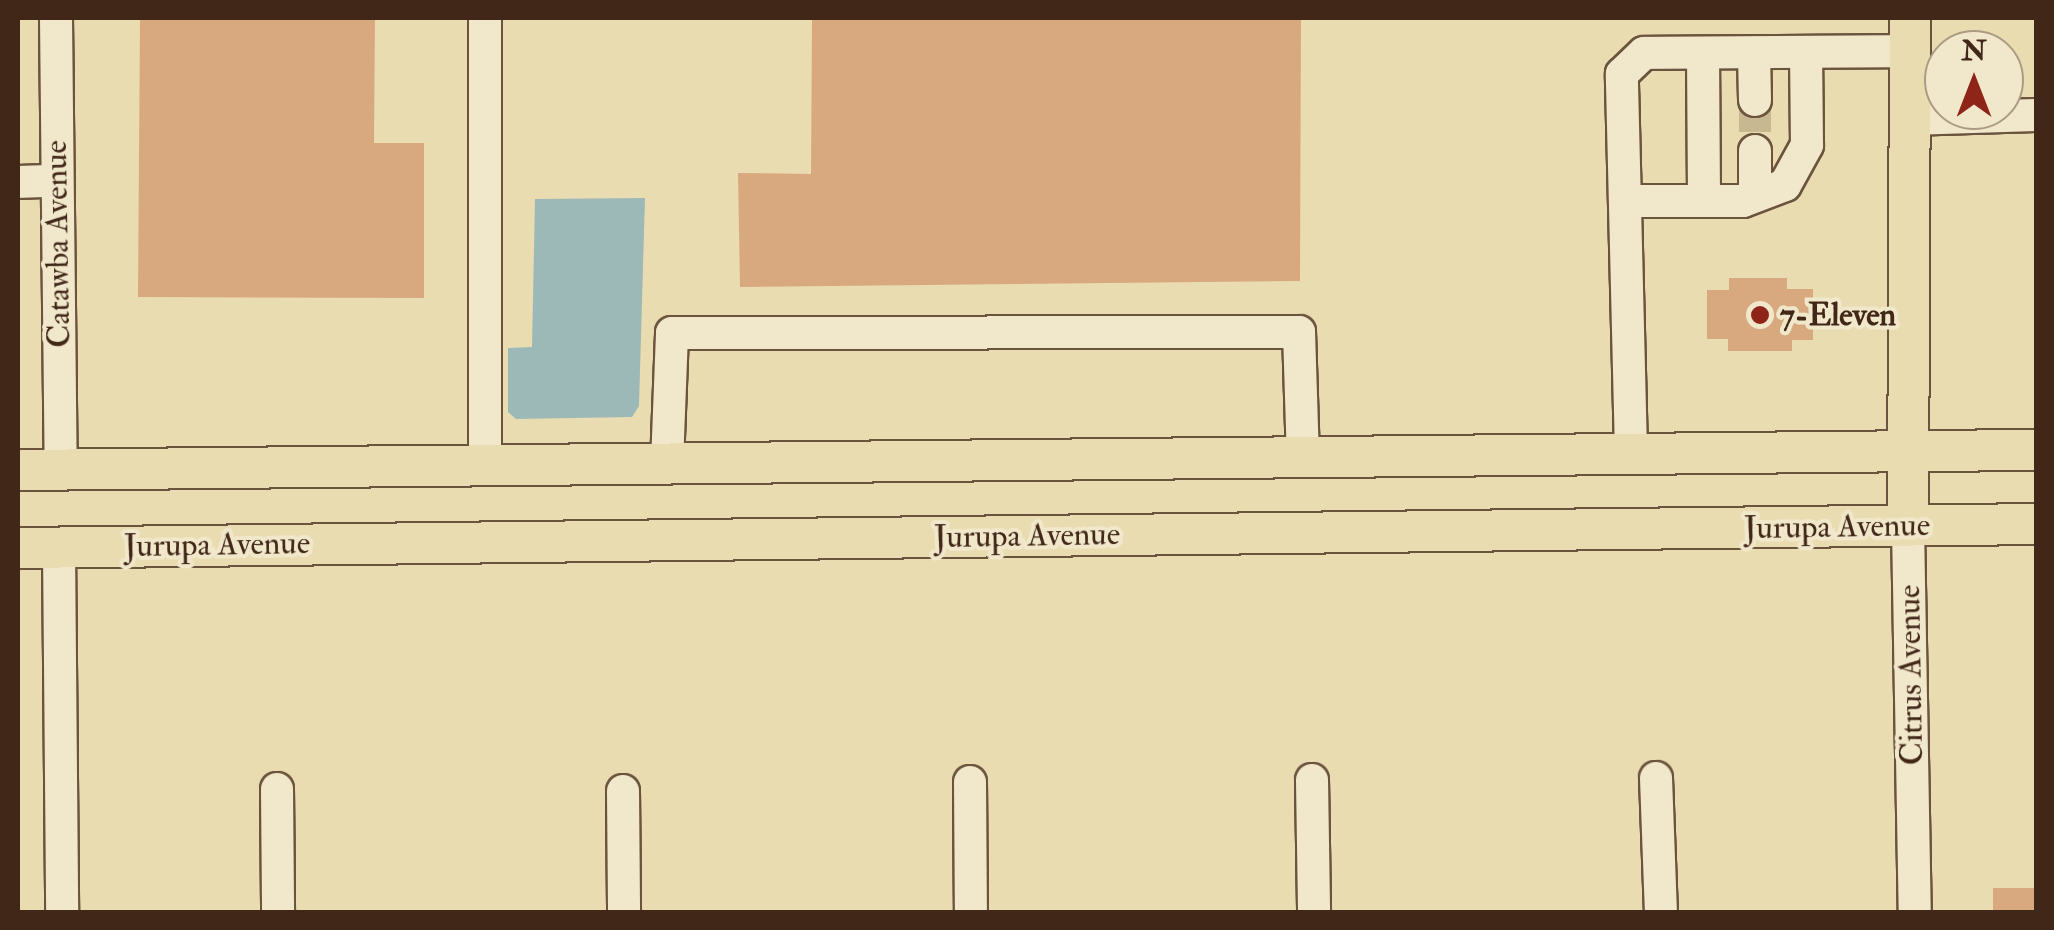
<!DOCTYPE html>
<style>
body{margin:0}
#map{position:relative;width:2054px;height:930px;overflow:hidden;background:#eadcb1;font-family:"IM FELL Double Pica",serif}
div>[style]{position:absolute}
[style*='--x']{left:calc(var(--x)*1px);top:calc(var(--y)*1px);width:calc(var(--w)*1px);rotate:calc(var(--a)*1deg)}
.water>*{inset:0;background:#9db9b7}
.building>*{inset:0;background:#d8a97e;transform-origin:0 0}
.minor-tunnel>*{height:32px;margin-top:-16px;transform-origin:0;background:repeating-linear-gradient(90deg,#c8b892 0 32px,transparent 0 48px)}
.roads{filter:drop-shadow(2px 0 #6b543e) drop-shadow(-2px 0 #6b543e) drop-shadow(0 2px #6b543e) drop-shadow(0 -2px #6b543e)}
.minor>*{height:32px;margin:-16px;padding:0 16px;transform-origin:16px;border-radius:16px;background:#f1e8cc}
.major>*{height:40px;margin:-20px;padding:0 20px;transform-origin:20px;border-radius:20px;background:#eadcb1}
.dots>*{width:28px;height:28px;translate:-50% -50%;box-sizing:border-box;border:5px solid #f1e8cc;border-radius:50%}
span{translate:-50% -50%;white-space:nowrap;text-align:center;line-height:1.15;-webkit-text-stroke:8px #f1e8cc;paint-order:stroke}
.street-label{font-size:32px;color:#412718}
.poi-label{font-size:32px;color:#412718;font-weight:700}
.left{translate:0 -50%;text-align:left}
.frame{position:absolute;inset:0;border:20px solid #412718;pointer-events:none}
.north{position:absolute;left:1924px;top:30px;width:100px;height:100px;box-sizing:border-box;background:#f1e8cc;border:2px solid #ab9b84;border-radius:50%;rotate:0deg;font-size:28px;font-weight:700;line-height:40px;text-align:center;color:#412718}
.north::after{content:'';display:block;margin:auto;width:35px;height:45px;background:#8f2418;clip-path:polygon(50% 0,100% 100%,50% 72%,0 100%)}
</style>
<div id="map">
<div class="water">
<div style="clip-path:polygon(645px 198px,639px 406px,632px 417px,516px 419px,508px 412px,508px 348px,532px 347px,535px 199px)"></div>
</div>
<div class="building">
<div style="clip-path:polygon(140px 18px,375px 18px,374px 143px,424px 143px,424px 298px,138px 297px)"></div>
<div style="clip-path:polygon(812px 18px,1301px 18px,1300px 281px,740px 287px,738px 173px,811px 174px)"></div>
<div style="clip-path:polygon(1729px 278px,1787px 278px,1787px 289px,1813px 289px,1813px 340px,1792px 340px,1792px 351px,1728px 351px,1728px 339px,1707px 339px,1707px 290px,1729px 290px)"></div>
<div style="left:1993px;top:888px;width:43px;height:24px"></div>
</div>
<div class="minor-tunnel">
<div style="--x:1755;--y:100;--w:51;--a:90"></div>
</div>
<div class="roads">
<div class="minor">
<div style="--x:56;--y:18;--w:452;--a:89.4"></div>
<div style="--x:485;--y:18;--w:448;--a:90"></div>
<div style="--x:1703;--y:53;--w:148;--a:89.6"></div>
<div style="--x:1754;--y:53;--w:47;--a:88.8"></div>
<div style="--x:1909;--y:119;--w:127;--a:-1.8"></div>
<div style="--x:1755;--y:151;--w:45;--a:90"></div>
<div style="--x:18;--y:182;--w:38;--a:-2"></div>
<div style="--x:1626;--y:201;--w:117;--a:0"></div>
<div style="--x:1743;--y:201;--w:45;--a:-20.9"></div>
<div style="--x:1785;--y:185;--w:46;--a:-61.2"></div>
<div style="--x:1807;--y:145;--w:92;--a:-90.6"></div>
<div style="--x:1631;--y:452;--w:378;--a:-91.4"></div>
<div style="--x:1622;--y:74;--w:30;--a:-44"></div>
<div style="--x:1644;--y:53;--w:266;--a:-0.4"></div>
<div style="--x:667;--y:464;--w:131;--a:-87.8"></div>
<div style="--x:672;--y:333;--w:627;--a:-0.09"></div>
<div style="--x:1299;--y:332;--w:126;--a:88.2"></div>
<div style="--x:1908;--y:526;--w:386;--a:89"></div>
<div style="--x:59;--y:547;--w:365;--a:89.5"></div>
<div style="--x:1656;--y:778;--w:134;--a:87.9"></div>
<div style="--x:1312;--y:780;--w:132;--a:89.1"></div>
<div style="--x:970;--y:782;--w:130;--a:89.6"></div>
<div style="--x:277;--y:789;--w:123;--a:89.5"></div>
<div style="--x:623;--y:791;--w:121;--a:89.5"></div>
</div>
<div class="major">
<div style="--x:18;--y:470;--w:2018;--a:-0.57"></div>
<div style="--x:1908;--y:526;--w:508;--a:-89.77"></div>
<div style="--x:18;--y:548;--w:2018;--a:-0.68"></div>
</div>
</div>
<div class="dots">
<div style="left:1760px;top:315px;background:#8f2418"></div>
</div>
<div class="street-label">
<span style="left:58px;top:244px;rotate:-91deg">Catawba Avenue</span>
<span style="left:1837px;top:527px;rotate:-1deg">Jurupa Avenue</span>
<span style="left:1027px;top:536px;rotate:-1deg">Jurupa Avenue</span>
<span style="left:217px;top:545px;rotate:-1deg">Jurupa Avenue</span>
<span style="left:1911px;top:675px;rotate:-91deg">Citrus Avenue</span>
</div>
<div class="poi-label">
<span class="left" style="left:1780px;top:315px">7-Eleven</span>
</div>
<div class="frame"></div>
<div class="north">N</div>
</div>
